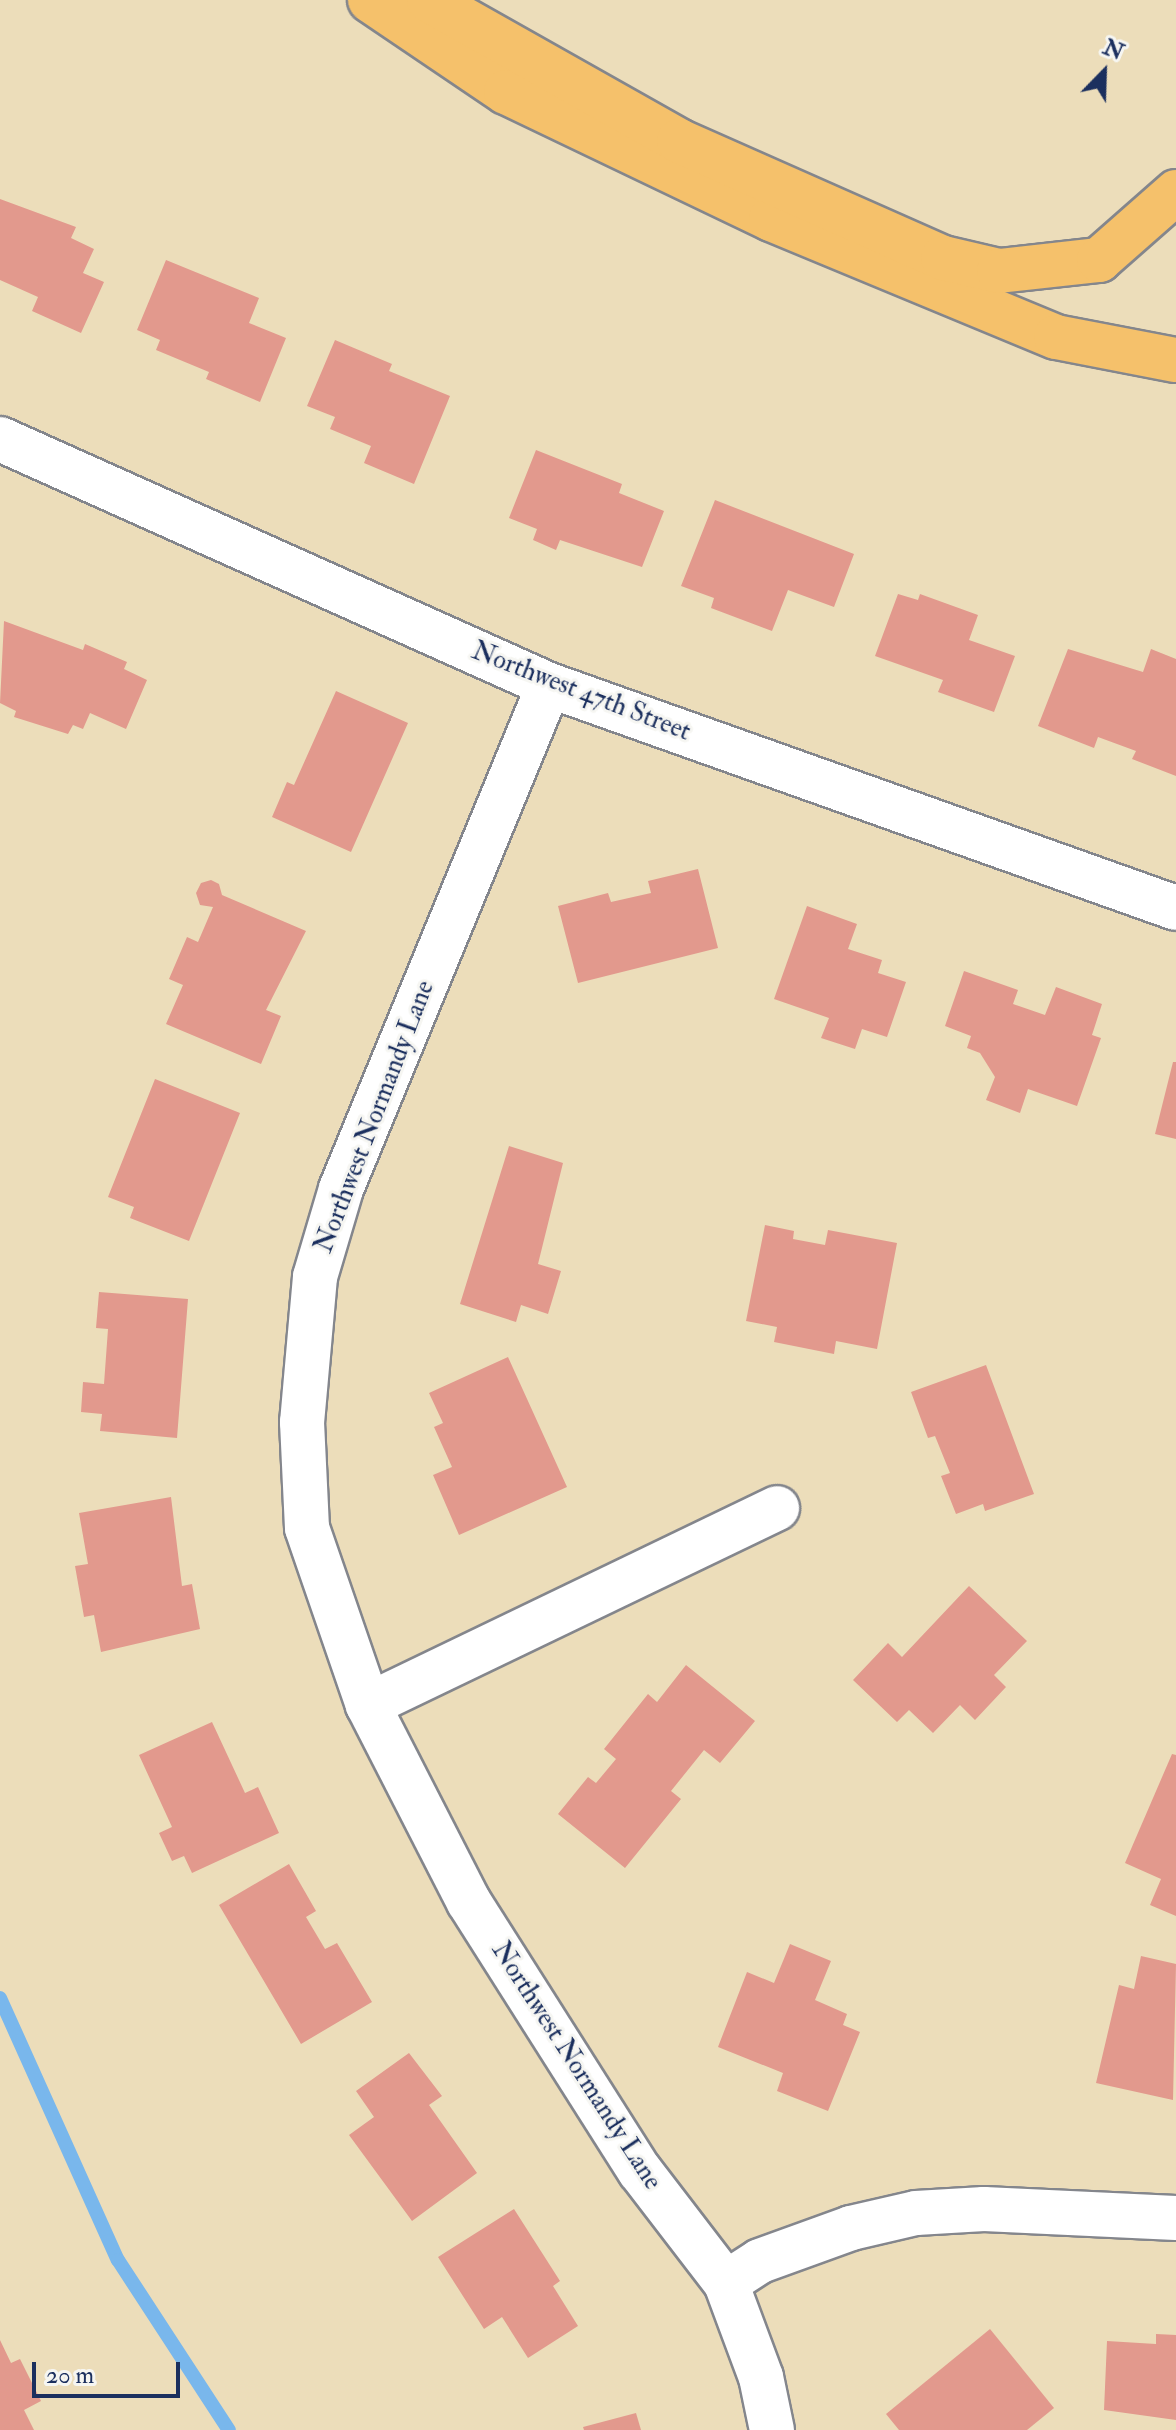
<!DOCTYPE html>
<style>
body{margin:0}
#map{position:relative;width:1176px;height:2430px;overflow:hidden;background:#ecddba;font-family:"IM FELL Double Pica",serif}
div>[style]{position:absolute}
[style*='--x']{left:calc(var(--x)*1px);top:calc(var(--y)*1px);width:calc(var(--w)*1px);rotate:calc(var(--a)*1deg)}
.stream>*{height:14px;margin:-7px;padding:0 7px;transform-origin:7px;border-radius:7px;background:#79b7ec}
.building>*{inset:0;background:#e2998d}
.roads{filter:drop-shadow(2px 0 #84868c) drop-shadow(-2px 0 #84868c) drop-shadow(0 2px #84868c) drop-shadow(0 -2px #84868c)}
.street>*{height:44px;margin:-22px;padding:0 22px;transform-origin:22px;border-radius:22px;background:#fff}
.highway>*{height:44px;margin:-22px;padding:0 22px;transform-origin:22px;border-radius:22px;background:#f5c16b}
span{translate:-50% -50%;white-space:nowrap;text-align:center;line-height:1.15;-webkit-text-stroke:6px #f6f6f2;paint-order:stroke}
.street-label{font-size:26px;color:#1b2f5e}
.north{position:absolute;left:1064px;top:32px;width:80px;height:80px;-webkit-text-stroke:6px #f6f6f2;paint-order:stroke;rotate:23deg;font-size:22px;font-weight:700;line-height:32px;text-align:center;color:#1b2f5e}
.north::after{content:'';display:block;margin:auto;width:28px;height:36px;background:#1b2f5e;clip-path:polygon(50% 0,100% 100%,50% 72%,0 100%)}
.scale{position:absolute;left:32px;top:2362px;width:148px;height:36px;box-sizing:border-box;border:4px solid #1b2f5e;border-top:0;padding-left:10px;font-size:24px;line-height:28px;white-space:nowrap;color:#1b2f5e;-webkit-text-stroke:6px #f6f6f2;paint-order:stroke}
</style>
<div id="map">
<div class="stream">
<div style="--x:0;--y:1998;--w:287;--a:65.8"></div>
<div style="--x:118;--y:2260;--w:203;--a:56.9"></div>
</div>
<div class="building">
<div style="clip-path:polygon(0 199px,76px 227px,71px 238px,94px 249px,83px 273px,104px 282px,81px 333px,32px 311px,38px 297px,0 280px)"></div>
<div style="clip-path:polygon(166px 260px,259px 298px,249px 323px,286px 338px,260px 402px,206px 379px,209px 372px,156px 350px,160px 340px,137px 330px)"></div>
<div style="clip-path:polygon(335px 340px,392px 364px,389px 371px,450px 396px,414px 484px,364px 463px,371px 446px,330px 429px,335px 417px,307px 406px)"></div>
<div style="clip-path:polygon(536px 450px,622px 484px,619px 493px,664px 511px,642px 567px,560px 540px,556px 550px,533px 540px,537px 529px,509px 518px)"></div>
<div style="clip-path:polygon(715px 500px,854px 554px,834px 607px,788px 590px,772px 631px,711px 608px,714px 598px,681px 586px)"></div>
<div style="clip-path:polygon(898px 594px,918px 600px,920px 594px,978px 615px,969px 640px,1015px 656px,994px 712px,938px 692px,943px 680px,875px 656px)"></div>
<div style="clip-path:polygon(4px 621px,83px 650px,85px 644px,127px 662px,124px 669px,147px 680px,126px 729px,90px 713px,83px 729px,73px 725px,68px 734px,14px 717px,16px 711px,0 703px)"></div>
<div style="clip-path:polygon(1068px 649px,1143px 672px,1151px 649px,1176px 659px,1176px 776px,1132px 759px,1136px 751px,1098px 737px,1094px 748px,1038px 726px)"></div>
<div style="clip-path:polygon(336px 691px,408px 723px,351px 852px,272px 817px,287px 782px,294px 785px)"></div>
<div style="clip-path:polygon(698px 869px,718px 948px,578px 983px,558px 906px,608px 893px,611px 902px,651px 893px,648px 881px)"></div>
<div style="clip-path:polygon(211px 880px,219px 884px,222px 895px,306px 931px,266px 1010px,281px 1016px,261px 1064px,166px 1024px,183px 985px,169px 979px,187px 937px,198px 942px,213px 907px,200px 905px,196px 893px,201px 883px)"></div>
<div style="clip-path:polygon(807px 906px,857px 924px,848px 949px,882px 960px,878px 973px,906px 982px,887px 1037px,862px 1029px,855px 1049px,821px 1038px,829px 1018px,774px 999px)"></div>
<div style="clip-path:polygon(964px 971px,1018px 990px,1013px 1004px,1045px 1015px,1056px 987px,1102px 1004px,1092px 1035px,1101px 1038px,1077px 1106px,1028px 1089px,1020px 1113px,986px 1100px,995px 1077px,980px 1053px,967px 1048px,971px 1036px,945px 1026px)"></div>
<div style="clip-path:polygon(1173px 1062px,1176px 1062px,1176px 1139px,1155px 1134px)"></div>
<div style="clip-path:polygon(155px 1079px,240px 1113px,189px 1241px,130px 1218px,134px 1207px,108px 1197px)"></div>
<div style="clip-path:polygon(509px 1146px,563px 1163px,538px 1264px,561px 1271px,548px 1314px,521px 1305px,516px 1322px,460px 1304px)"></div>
<div style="clip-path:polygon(765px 1225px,794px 1231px,793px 1239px,825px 1245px,828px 1230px,897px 1243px,877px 1349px,836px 1341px,834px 1354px,774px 1342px,777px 1327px,746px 1321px)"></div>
<div style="clip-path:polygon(99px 1292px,188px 1299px,177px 1438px,100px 1431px,102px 1414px,81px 1412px,83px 1382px,104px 1384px,108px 1329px,96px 1328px)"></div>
<div style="clip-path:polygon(508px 1357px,567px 1487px,459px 1535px,433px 1475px,452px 1467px,434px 1427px,443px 1423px,429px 1393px)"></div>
<div style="clip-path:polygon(986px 1365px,1034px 1494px,985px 1511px,983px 1504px,956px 1514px,941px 1476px,950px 1473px,935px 1436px,928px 1438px,911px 1392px)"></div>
<div style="clip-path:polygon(171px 1497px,182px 1586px,192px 1584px,200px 1629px,101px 1652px,94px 1615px,84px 1617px,75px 1566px,88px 1564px,79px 1513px)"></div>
<div style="clip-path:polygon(969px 1586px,1027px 1641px,994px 1675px,1006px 1687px,975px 1720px,960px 1705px,933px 1733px,909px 1710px,897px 1722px,853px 1680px,888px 1643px,902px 1657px)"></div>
<div style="clip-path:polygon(686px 1665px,755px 1721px,720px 1763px,704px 1750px,671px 1791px,681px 1799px,625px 1868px,558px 1814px,588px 1777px,596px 1783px,616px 1759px,604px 1749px,648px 1694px,657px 1702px)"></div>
<div style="clip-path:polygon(212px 1722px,245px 1793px,258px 1787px,279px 1833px,192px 1873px,184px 1856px,172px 1861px,159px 1833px,172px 1827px,139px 1755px)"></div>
<div style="clip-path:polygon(1172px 1754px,1176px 1755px,1176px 1916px,1150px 1905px,1161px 1879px,1125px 1863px)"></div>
<div style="clip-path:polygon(289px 1864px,316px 1911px,306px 1917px,325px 1949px,337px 1943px,372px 2002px,301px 2044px,219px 1905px)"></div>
<div style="clip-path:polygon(790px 1944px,831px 1961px,815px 2000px,847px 2014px,843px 2025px,860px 2032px,828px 2111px,777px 2091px,783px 2073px,718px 2047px,747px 1972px,774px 1983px)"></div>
<div style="clip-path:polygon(1141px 1956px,1176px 1964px,1173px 2100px,1096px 2083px,1119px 1985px,1134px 1989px)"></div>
<div style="clip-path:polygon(409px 2053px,442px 2096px,429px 2105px,477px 2173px,412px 2221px,349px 2135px,374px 2117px,356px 2091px)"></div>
<div style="clip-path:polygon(514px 2209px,560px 2281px,553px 2286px,578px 2326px,528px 2358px,502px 2317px,484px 2329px,438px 2257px)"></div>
<div style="clip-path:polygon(990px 2329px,1054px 2408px,1027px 2430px,899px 2430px,886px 2414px)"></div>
<div style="clip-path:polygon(1156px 2334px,1176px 2335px,1176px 2420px,1104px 2410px,1107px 2341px,1156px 2344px)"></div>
<div style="clip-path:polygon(0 2340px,11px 2363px,20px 2359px,41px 2401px,24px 2410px,34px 2430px,0 2430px)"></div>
<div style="clip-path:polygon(636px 2413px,641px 2430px,584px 2430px,583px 2427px)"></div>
</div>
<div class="roads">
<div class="street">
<div style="--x:0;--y:439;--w:602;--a:24.14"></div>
<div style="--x:549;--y:685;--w:665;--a:19.58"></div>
<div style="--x:549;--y:685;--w:545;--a:112.43"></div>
<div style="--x:341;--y:1189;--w:92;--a:106.5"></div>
<div style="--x:315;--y:1277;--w:146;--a:95.1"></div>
<div style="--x:302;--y:1422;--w:106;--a:87.3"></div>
<div style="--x:307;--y:1528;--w:187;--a:71"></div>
<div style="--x:368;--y:1705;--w:221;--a:62.9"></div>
<div style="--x:469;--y:1902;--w:319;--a:57.6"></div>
<div style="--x:640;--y:2171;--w:141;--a:52.5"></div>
<div style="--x:726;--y:2283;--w:100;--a:69.6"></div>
<div style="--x:761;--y:2377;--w:54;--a:78.3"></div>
<div style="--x:368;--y:1705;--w:454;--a:-25.7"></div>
<div style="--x:726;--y:2283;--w:40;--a:-32.9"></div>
<div style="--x:760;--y:2261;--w:97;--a:-19.9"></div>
<div style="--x:851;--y:2228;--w:67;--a:-13"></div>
<div style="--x:916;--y:2213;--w:68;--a:-3.4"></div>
<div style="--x:984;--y:2209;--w:192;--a:2.7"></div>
</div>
<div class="highway">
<div style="--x:370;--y:0;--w:164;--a:34.1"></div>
<div style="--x:506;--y:92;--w:294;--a:25.6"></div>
<div style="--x:771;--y:219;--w:308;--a:22.5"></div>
<div style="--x:1056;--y:337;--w:122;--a:10.9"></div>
<div style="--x:429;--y:0;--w:287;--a:29.4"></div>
<div style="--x:679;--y:141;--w:289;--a:23.9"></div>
<div style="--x:943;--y:258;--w:57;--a:13.1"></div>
<div style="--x:999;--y:271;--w:101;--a:-6.3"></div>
<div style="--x:1099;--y:260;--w:103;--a:-41.4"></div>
</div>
</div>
<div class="street-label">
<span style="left:581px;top:692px;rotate:21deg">Northwest 47th Street</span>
<span style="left:375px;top:1117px;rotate:-69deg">Northwest Normandy Lane</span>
<span style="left:576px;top:2066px;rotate:57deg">Northwest Normandy Lane</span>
</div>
<div class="north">N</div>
<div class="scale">20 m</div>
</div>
